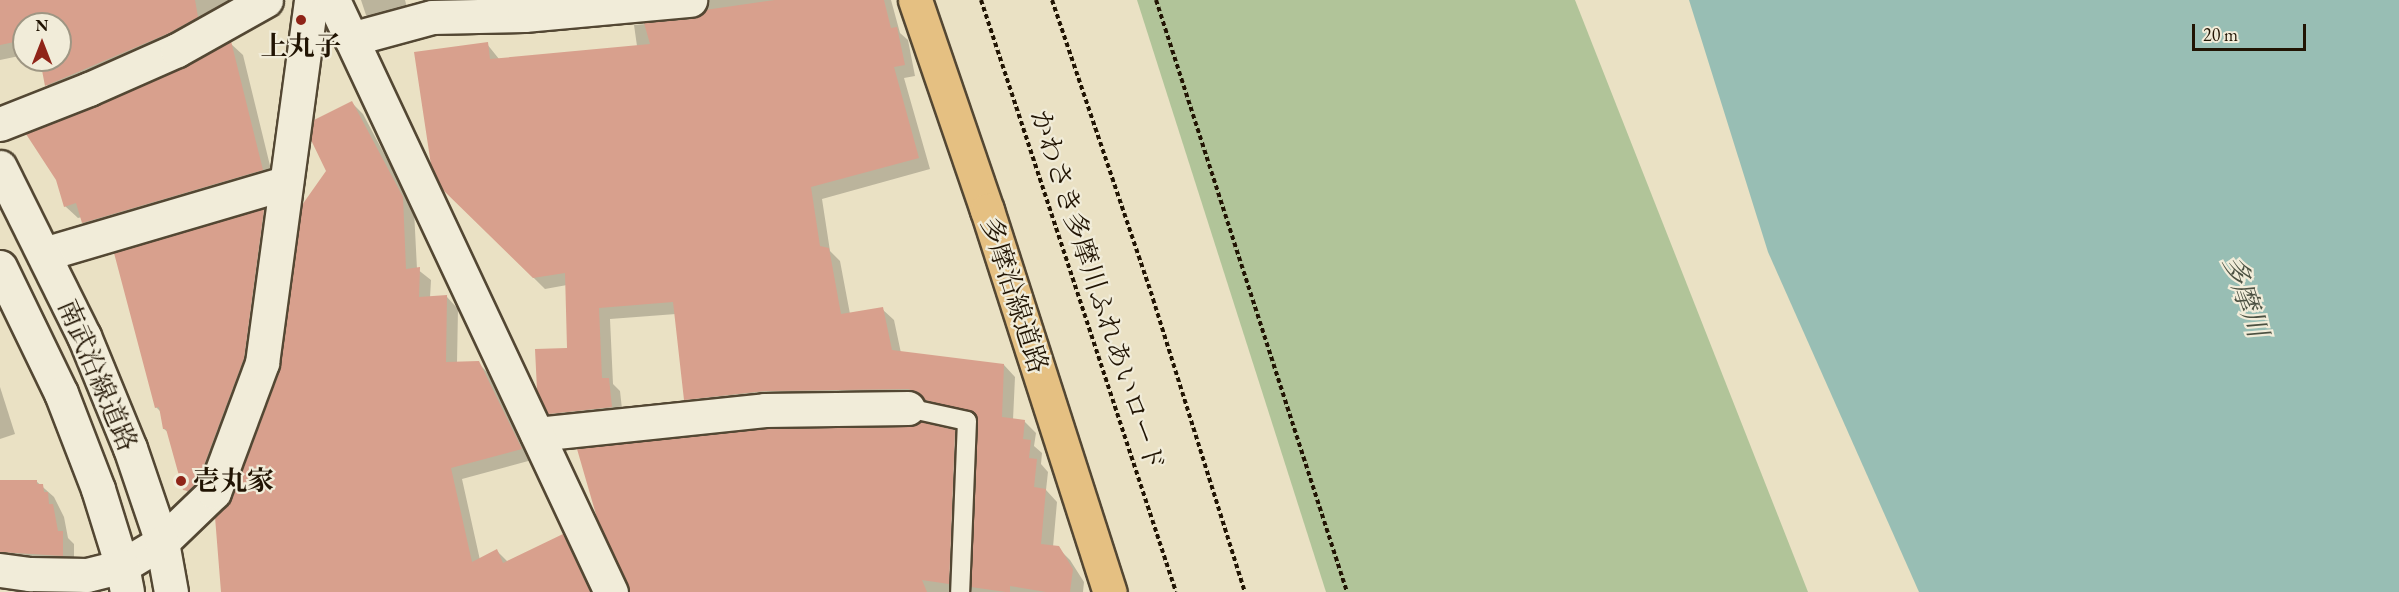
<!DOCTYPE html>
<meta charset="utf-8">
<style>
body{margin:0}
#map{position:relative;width:2399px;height:592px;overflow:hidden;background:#eae1c4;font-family:"EB Garamond","Noto Serif JP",serif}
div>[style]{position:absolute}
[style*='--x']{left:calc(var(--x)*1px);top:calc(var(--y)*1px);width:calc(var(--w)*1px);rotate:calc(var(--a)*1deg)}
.green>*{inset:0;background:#b1c499}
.water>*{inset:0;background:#98beb4}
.shadow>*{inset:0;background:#0003}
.building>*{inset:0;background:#d8a08d}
.path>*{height:4px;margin-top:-2px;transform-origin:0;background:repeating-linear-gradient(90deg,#211403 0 4.5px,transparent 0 7.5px)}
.roads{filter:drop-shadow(2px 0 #534733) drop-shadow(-2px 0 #534733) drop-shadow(0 2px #534733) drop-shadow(0 -2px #534733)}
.service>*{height:18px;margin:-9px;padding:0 9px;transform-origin:9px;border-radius:9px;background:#f1ecd9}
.minor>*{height:33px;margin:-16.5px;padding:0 16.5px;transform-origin:16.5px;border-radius:16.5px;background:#f1ecd9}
.tertiary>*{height:33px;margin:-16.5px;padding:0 16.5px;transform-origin:16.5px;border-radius:16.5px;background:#f1ecd9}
.primary>*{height:33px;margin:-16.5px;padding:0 16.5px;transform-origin:16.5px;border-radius:16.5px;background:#e5c082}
.dots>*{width:16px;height:16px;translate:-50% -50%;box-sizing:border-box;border:3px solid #f1ecd9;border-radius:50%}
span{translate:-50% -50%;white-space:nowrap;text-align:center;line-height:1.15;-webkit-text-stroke:4.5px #f1ecd9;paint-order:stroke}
.poi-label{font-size:27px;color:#211403;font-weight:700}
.left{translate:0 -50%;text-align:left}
.street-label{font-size:27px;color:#211403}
.water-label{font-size:28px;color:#4b5041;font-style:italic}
.north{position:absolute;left:12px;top:12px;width:60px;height:60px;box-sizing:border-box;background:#f1ecd9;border:2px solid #9e9683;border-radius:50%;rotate:0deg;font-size:16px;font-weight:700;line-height:24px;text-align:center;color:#211403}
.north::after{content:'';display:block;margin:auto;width:21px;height:27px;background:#8f2418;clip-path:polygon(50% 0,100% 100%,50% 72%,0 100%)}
.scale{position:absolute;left:2192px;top:24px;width:114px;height:27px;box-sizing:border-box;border:3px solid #211403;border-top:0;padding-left:8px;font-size:18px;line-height:21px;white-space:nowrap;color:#211403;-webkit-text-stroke:4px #f1ecd9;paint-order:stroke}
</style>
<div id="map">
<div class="green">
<div style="clip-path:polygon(1137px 0,1575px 0,1808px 592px,1326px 592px)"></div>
</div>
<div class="water">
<div style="clip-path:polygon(1689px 0,2399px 0,2399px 592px,1919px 592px,1768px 252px)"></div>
</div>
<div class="shadow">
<div style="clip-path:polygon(0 0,229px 0,234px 17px,59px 98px,47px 85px,42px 60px,60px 60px,60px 24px,24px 24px,24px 55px,0 60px)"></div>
<div style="clip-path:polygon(361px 0,405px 0,410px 19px,379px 27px,366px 15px)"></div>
<div style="clip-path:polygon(710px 0,891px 0,900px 33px,908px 40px,915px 76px,904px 78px,930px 169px,822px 199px,830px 251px,840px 261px,850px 314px,882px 309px,894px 320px,901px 353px,1004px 365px,1015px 377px,1013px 420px,1024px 421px,1036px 433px,1034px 446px,1042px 453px,1041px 464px,1048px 472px,1046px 490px,1057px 502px,1053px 547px,1058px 548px,1070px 560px,1084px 582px,1083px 592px,971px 592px,980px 422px,938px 411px,929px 403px,920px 400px,697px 411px,685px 399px,676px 314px,610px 319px,613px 384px,620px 391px,623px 418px,561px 425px,549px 413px,569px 349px,567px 285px,545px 289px,444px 189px,487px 44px,499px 59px,637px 46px,634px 25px,693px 20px,702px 16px,708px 9px)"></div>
<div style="clip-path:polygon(230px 43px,243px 55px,274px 182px,96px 235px,83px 223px,82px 217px,78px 218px,65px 206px,185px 68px)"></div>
<div style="clip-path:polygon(352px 103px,363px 114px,414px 210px,417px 269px,431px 280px,430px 298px,447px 297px,458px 309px,457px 363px,478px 363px,490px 375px,532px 460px,462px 479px,480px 560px,497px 551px,508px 562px,563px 536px,574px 548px,595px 592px,227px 592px,233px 499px,281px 370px,328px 171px)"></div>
<div style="clip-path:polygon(263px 211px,276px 223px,256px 372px,198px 502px,185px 489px,169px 433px,164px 429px,161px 412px,156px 407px)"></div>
<div style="clip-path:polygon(0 387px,15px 434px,0 439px)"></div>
<div style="clip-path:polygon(955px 431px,966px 443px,960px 592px,631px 592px)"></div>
<div style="clip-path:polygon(36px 481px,54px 497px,64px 517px,68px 538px,74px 544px,74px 567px,0 567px,0 482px)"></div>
</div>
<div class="building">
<div style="clip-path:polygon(0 0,195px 0,198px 17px,169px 33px,45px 86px,40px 60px,60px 60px,60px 24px,24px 24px,24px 40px,0 45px)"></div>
<div style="clip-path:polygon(775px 0,884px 0,891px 28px,897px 27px,905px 65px,894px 67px,919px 158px,811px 187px,820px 246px,829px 248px,841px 314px,883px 307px,892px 350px,1004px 364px,1002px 417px,1025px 420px,1023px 439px,1031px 440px,1029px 458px,1037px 459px,1034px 487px,1046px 489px,1041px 544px,1059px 546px,1073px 569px,1070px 592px,1046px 592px,1010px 586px,1010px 592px,1006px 592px,971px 587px,978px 421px,974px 412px,925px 400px,918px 392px,908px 389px,765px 391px,684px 400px,673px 302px,599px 308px,602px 378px,609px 378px,612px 407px,548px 414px,537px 390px,535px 349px,567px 348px,565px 273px,533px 278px,443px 190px,431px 165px,414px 52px,488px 42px,490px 59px,650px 44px,644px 23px,692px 19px,705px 10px)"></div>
<div style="clip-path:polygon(231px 41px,263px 170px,82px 223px,76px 203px,64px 207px,56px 180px,26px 134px,185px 67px)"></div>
<div style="clip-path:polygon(352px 101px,403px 197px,406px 269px,420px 267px,419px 297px,447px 295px,446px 362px,479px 361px,522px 449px,451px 468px,472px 562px,497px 549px,503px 563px,563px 534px,590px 592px,221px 592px,215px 517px,232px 499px,280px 370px,302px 205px,326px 171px,311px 140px,314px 120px)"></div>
<div style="clip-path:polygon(264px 209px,244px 358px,198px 481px,188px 491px,183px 490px,166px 429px,163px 429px,159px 407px,155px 408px,114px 253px)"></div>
<div style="clip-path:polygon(920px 422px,955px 430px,949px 584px,922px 580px,927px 592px,629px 592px,597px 518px,577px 449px,766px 429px,908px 427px)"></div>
<div style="clip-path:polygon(0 480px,37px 480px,37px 484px,43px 484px,44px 492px,48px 492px,49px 504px,53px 504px,58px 531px,63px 531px,63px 556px,0 552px)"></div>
</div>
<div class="path">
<div style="--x:981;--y:0;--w:623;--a:71.77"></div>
<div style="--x:1052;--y:0;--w:316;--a:71.3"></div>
<div style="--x:1153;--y:299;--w:307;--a:72.6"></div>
<div style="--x:1156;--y:0;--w:622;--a:72.12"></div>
</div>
<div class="roads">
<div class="service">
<div style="--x:908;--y:408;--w:60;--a:12.4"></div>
<div style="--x:967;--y:421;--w:171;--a:92.3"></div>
</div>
<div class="minor">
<div style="--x:351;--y:39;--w:84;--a:-15.2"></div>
<div style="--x:432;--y:17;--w:92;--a:-1.2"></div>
<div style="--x:524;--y:15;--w:167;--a:-5.2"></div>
<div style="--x:0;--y:124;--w:96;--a:-21.5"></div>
<div style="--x:89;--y:89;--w:96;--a:-23.9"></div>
<div style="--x:177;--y:50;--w:102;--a:-29.3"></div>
<div style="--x:44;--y:254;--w:252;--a:-16.4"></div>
<div style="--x:537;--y:434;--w:229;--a:-6"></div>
<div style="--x:765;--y:410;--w:143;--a:-0.8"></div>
<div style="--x:0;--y:570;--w:30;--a:8"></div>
<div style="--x:30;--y:574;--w:57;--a:1"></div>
<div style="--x:87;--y:575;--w:36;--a:-14"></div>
<div style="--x:122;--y:566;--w:47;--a:-31"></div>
<div style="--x:162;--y:542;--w:72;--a:-43.9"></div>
<div style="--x:214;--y:492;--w:138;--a:-69.6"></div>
<div style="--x:262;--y:363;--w:366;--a:-82.3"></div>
</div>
<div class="tertiary">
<div style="--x:333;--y:0;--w:654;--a:64.85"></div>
<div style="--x:0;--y:167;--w:189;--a:63.6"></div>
<div style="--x:84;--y:336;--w:121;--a:67.7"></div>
<div style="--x:130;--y:448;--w:99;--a:71.2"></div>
<div style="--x:162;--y:542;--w:51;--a:79.8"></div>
<div style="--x:0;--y:267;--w:140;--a:64.2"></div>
<div style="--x:61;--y:393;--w:103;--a:68.9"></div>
<div style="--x:98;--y:489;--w:81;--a:72.7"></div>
<div style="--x:122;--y:566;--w:26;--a:79"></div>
</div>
<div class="primary">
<div style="--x:915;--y:0;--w:222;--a:71.1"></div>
<div style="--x:987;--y:210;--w:401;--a:72.2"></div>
</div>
</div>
<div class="dots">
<div style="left:301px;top:20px;background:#8f2418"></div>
<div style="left:181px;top:481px;background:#8f2418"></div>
</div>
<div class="poi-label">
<span style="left:301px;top:46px">上丸子</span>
<span class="left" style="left:193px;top:481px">壱丸家</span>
</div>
<div class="street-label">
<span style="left:1098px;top:290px;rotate:72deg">かわさき多摩川ふれあいロード</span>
<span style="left:1015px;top:295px;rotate:72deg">多摩沿線道路</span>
<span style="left:98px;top:375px;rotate:67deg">南武沿線道路</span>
</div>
<div class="water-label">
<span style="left:2246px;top:296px;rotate:71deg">多摩川</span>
</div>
<div class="north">N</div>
<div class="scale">20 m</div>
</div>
